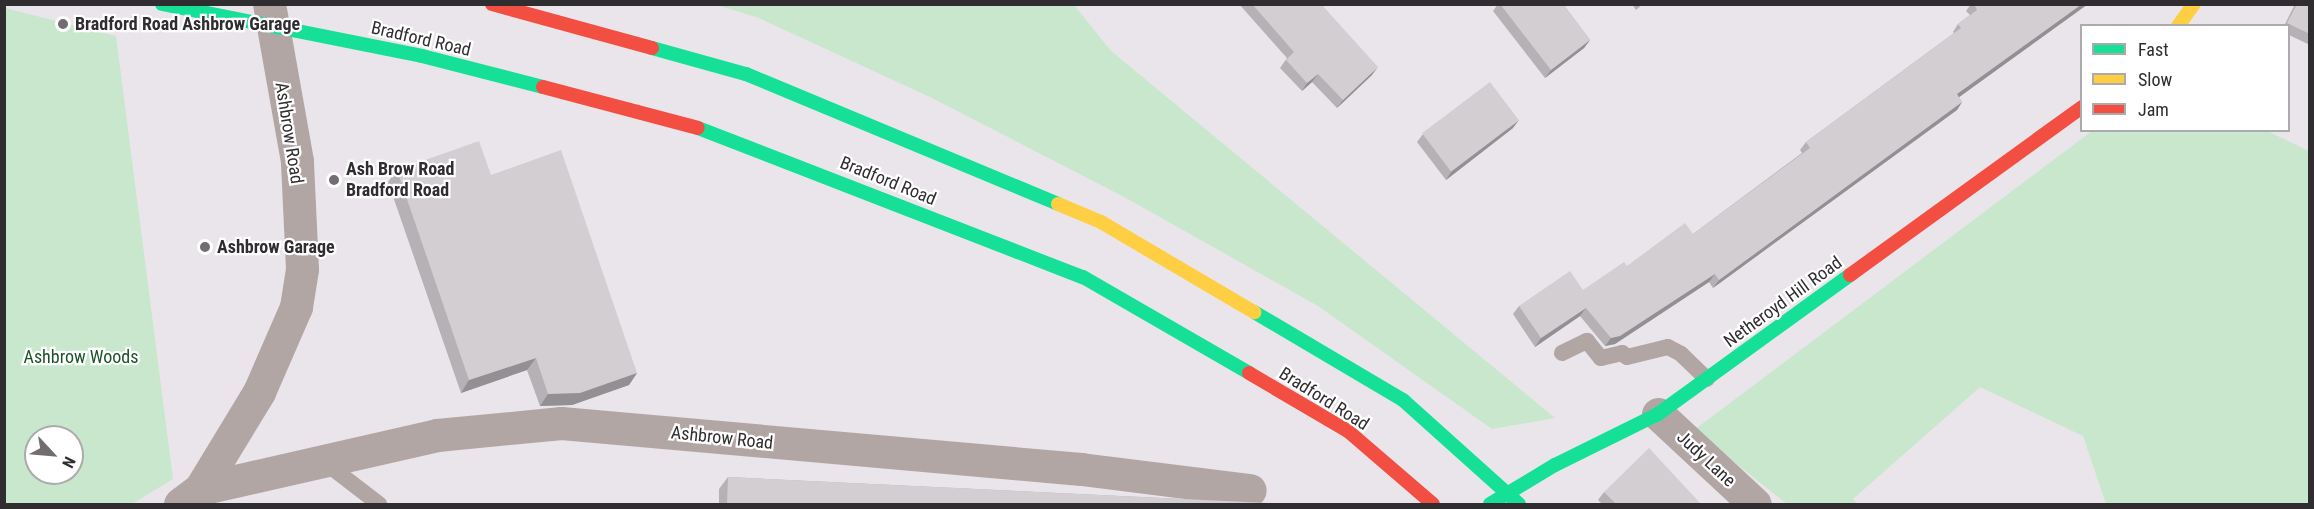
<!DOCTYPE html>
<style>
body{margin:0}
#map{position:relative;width:2314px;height:509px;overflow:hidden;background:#eae5ea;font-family:"Roboto Condensed",sans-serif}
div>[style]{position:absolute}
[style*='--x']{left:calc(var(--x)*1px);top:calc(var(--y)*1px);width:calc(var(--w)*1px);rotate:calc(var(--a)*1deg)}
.green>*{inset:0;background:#c8e7cd}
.lane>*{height:16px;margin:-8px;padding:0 8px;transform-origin:8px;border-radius:8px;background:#b2a6a5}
.street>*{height:33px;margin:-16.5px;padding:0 16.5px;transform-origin:16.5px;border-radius:16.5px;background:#b2a6a5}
.fast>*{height:14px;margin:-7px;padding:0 7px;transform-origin:7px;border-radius:7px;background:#16e098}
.slow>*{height:14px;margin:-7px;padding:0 7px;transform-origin:7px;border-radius:7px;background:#ffcf43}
.jam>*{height:14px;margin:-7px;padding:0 7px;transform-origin:7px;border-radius:7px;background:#f24e42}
.wall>*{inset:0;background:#b5b1b5}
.shaded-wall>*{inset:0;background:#939093}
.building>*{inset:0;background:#d2ced2;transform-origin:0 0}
.dots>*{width:16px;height:16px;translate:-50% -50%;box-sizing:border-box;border:3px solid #fff;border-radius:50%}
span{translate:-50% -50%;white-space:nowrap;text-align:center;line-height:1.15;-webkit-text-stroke:4.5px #fff;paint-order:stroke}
.poi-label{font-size:18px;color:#302d30;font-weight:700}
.left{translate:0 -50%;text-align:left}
.street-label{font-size:18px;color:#302d30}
.park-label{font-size:18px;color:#1b5228}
.frame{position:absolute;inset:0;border:6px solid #302d30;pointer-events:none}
.legend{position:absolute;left:2080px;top:24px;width:210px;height:108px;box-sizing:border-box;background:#fff;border:2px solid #acabac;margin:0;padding:8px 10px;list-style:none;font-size:18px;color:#302d30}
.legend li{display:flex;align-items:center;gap:12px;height:30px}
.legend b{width:30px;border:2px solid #acabac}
.north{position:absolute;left:24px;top:425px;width:60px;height:60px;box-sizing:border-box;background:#fff;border:2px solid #acabac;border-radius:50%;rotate:116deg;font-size:16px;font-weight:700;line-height:24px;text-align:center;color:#302d30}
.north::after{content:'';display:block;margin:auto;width:21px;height:27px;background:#716d71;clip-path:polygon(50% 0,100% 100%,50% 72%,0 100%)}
</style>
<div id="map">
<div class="green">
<div style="clip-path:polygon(717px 5px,1074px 5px,1111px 51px,1555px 418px,1492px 429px,1318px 306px,1126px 198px,930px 97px,759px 18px)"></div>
<div style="clip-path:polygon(evenodd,5px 8px,116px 36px,173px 479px,132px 504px,5px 504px,5px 8px,36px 437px,72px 437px,72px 473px,36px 473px,36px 437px)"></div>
<div style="clip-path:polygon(2092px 131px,2267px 131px,2309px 151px,2309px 504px,2106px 504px,2083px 436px,1980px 387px,1853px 499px,1857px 504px,1787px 504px,1694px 430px)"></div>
</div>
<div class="lane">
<div style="--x:1562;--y:353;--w:28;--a:-26"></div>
<div style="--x:1587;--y:341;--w:22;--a:51"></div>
<div style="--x:1601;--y:358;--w:22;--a:-13"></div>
<div style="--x:1622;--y:353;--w:6;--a:39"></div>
<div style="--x:1627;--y:357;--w:42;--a:-13.7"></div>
<div style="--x:1668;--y:347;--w:15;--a:28"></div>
<div style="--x:1681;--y:354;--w:36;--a:44"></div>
<div style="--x:323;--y:461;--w:71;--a:37.5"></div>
</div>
<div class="street">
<div style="--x:1658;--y:414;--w:132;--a:42.9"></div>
<div style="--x:200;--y:489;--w:243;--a:-12.8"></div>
<div style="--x:437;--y:435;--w:125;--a:-5.5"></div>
<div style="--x:561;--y:423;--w:522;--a:5.06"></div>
<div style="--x:1081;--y:469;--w:170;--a:7.1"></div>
<div style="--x:180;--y:504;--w:25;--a:-37"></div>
<div style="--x:200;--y:489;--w:114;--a:-58.7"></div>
<div style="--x:259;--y:392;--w:93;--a:-66.5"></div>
<div style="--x:296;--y:307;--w:38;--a:-81"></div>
<div style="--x:302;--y:269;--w:108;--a:-92.7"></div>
<div style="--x:297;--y:161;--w:159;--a:-100.1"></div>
</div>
<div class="fast">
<div style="--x:162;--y:4;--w:265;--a:11.3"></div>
<div style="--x:422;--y:56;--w:125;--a:14.4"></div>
<div style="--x:652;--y:48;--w:98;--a:15.5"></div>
<div style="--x:746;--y:74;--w:338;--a:22.6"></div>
<div style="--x:698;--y:128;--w:413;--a:21.2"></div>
<div style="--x:1083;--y:277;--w:192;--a:30"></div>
<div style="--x:1254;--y:312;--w:173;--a:30.6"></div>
<div style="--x:1403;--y:400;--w:156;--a:41.9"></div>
<div style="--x:1490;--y:504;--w:76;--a:-31"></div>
<div style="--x:1555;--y:465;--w:115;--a:-26.3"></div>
<div style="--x:1658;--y:414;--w:237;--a:-35.9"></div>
</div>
<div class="slow">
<div style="--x:2178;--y:26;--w:27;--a:-54"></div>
<div style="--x:1058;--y:204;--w:47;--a:22.7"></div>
<div style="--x:1101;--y:222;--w:178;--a:30.5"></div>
</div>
<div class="jam">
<div style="--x:492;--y:4;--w:166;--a:15.4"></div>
<div style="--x:543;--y:87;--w:160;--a:14.8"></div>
<div style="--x:1850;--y:275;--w:286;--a:-35.9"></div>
<div style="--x:1249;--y:373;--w:115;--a:30.4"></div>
<div style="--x:1348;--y:431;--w:112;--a:40.7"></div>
</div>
<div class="wall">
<div style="clip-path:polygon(1239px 4px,1321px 4px,1372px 75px,1337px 108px,1312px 82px,1302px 91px,1280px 68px,1287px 58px)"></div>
<div style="clip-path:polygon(1498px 4px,1563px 4px,1590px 40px,1584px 48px,1545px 78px,1493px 11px)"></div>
<div style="clip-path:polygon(1632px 4px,1643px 4px,1636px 10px)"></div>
<div style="clip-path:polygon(1971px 4px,2088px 4px,1959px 97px,1962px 102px,1957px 110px,1713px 288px,1709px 282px,1615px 344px,1605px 346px,1580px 316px,1535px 347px,1513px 314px,1519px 306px,1583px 290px,1627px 266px,1693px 234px,1802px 153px,1800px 150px,1806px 142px,1954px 33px,1953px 32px,1958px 24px,1970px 15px,1966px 11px)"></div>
<div style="clip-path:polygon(2295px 4px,2310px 4px,2310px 45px,2289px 35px,2289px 26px,2284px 26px)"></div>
<div style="clip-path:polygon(1513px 128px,1446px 180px,1417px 142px,1423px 134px)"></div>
<div style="clip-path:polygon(397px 170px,491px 175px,637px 373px,629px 385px,572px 405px,540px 406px,527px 370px,461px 393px,388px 182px)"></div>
<div style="clip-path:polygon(728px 477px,1287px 504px,719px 504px,719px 489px)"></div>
<div style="clip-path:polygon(1604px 492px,1701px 504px,1602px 504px,1598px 500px)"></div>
</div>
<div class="shaded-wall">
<div style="clip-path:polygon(2082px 4px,2088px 4px,1951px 103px,1957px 94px)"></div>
<div style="clip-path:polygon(1590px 40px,1584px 48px,1545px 78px,1551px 70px)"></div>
<div style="clip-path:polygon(1378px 67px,1372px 75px,1337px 108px,1343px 100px)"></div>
<div style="clip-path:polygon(1318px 74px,1312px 82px,1302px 91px,1307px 83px)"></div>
<div style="clip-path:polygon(1962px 102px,1957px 110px,1713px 288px,1719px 280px)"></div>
<div style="clip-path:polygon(1519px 120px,1513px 128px,1446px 180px,1451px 172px)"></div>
<div style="clip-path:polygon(1715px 274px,1709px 282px,1615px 344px,1605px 346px,1611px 338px)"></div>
<div style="clip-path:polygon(1586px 308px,1580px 316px,1535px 347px,1541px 338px)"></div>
<div style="clip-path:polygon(536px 358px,527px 370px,461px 393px,469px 380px)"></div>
<div style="clip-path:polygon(637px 373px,629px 385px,572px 405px,540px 406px,548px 394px)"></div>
</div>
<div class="building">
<div style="clip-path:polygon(1252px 4px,1321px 4px,1378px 67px,1343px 100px,1318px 74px,1307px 83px,1286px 60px,1294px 52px)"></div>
<div style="clip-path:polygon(1500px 4px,1563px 4px,1590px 40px,1551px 70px)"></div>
<div style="clip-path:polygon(1974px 4px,2082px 4px,1957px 94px,1962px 102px,1719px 280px,1715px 274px,1620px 336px,1611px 338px,1586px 308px,1541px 338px,1519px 306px,1570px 271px,1583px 290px,1624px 262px,1627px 266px,1685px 223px,1693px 234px,1810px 148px,1806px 142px,1961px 28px,1958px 24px,1977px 10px)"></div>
<div style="clip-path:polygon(2297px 4px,2310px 4px,2310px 34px,2287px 23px)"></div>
<div style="left:1490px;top:82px;width:48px;height:85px;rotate:53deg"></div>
<div style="clip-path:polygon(479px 141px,491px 175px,561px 150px,637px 373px,580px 393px,548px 394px,536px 358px,469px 380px,397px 170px)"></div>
<div style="clip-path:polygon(1649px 448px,1701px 504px,1616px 504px,1604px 492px)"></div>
<div style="clip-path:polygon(728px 477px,1287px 504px,727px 504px)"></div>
</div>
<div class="dots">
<div style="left:63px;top:24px;background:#716d71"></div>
<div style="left:334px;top:180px;background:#716d71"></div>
<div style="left:205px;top:247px;background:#716d71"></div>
</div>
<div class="poi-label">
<span class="left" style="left:75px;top:24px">Bradford Road Ashbrow Garage</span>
<span class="left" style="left:346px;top:180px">Ash Brow Road<br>Bradford Road</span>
<span class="left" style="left:217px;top:247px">Ashbrow Garage</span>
</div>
<div class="street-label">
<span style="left:421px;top:39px;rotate:13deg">Bradford Road</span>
<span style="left:289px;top:133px;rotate:81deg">Ashbrow Road</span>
<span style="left:888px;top:181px;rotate:22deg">Bradford Road</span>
<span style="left:1783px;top:302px;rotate:-36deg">Netheroyd Hill Road</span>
<span style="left:1324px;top:399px;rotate:32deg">Bradford Road</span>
<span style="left:722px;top:438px;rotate:6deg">Ashbrow Road</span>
<span style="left:1706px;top:459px;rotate:43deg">Judy Lane</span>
</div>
<div class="park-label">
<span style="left:81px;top:357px">Ashbrow Woods</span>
</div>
<div class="frame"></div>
<ul class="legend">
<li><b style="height:8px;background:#16e098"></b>Fast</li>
<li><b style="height:8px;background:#ffcf43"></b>Slow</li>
<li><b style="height:8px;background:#f24e42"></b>Jam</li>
</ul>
<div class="north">N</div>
</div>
